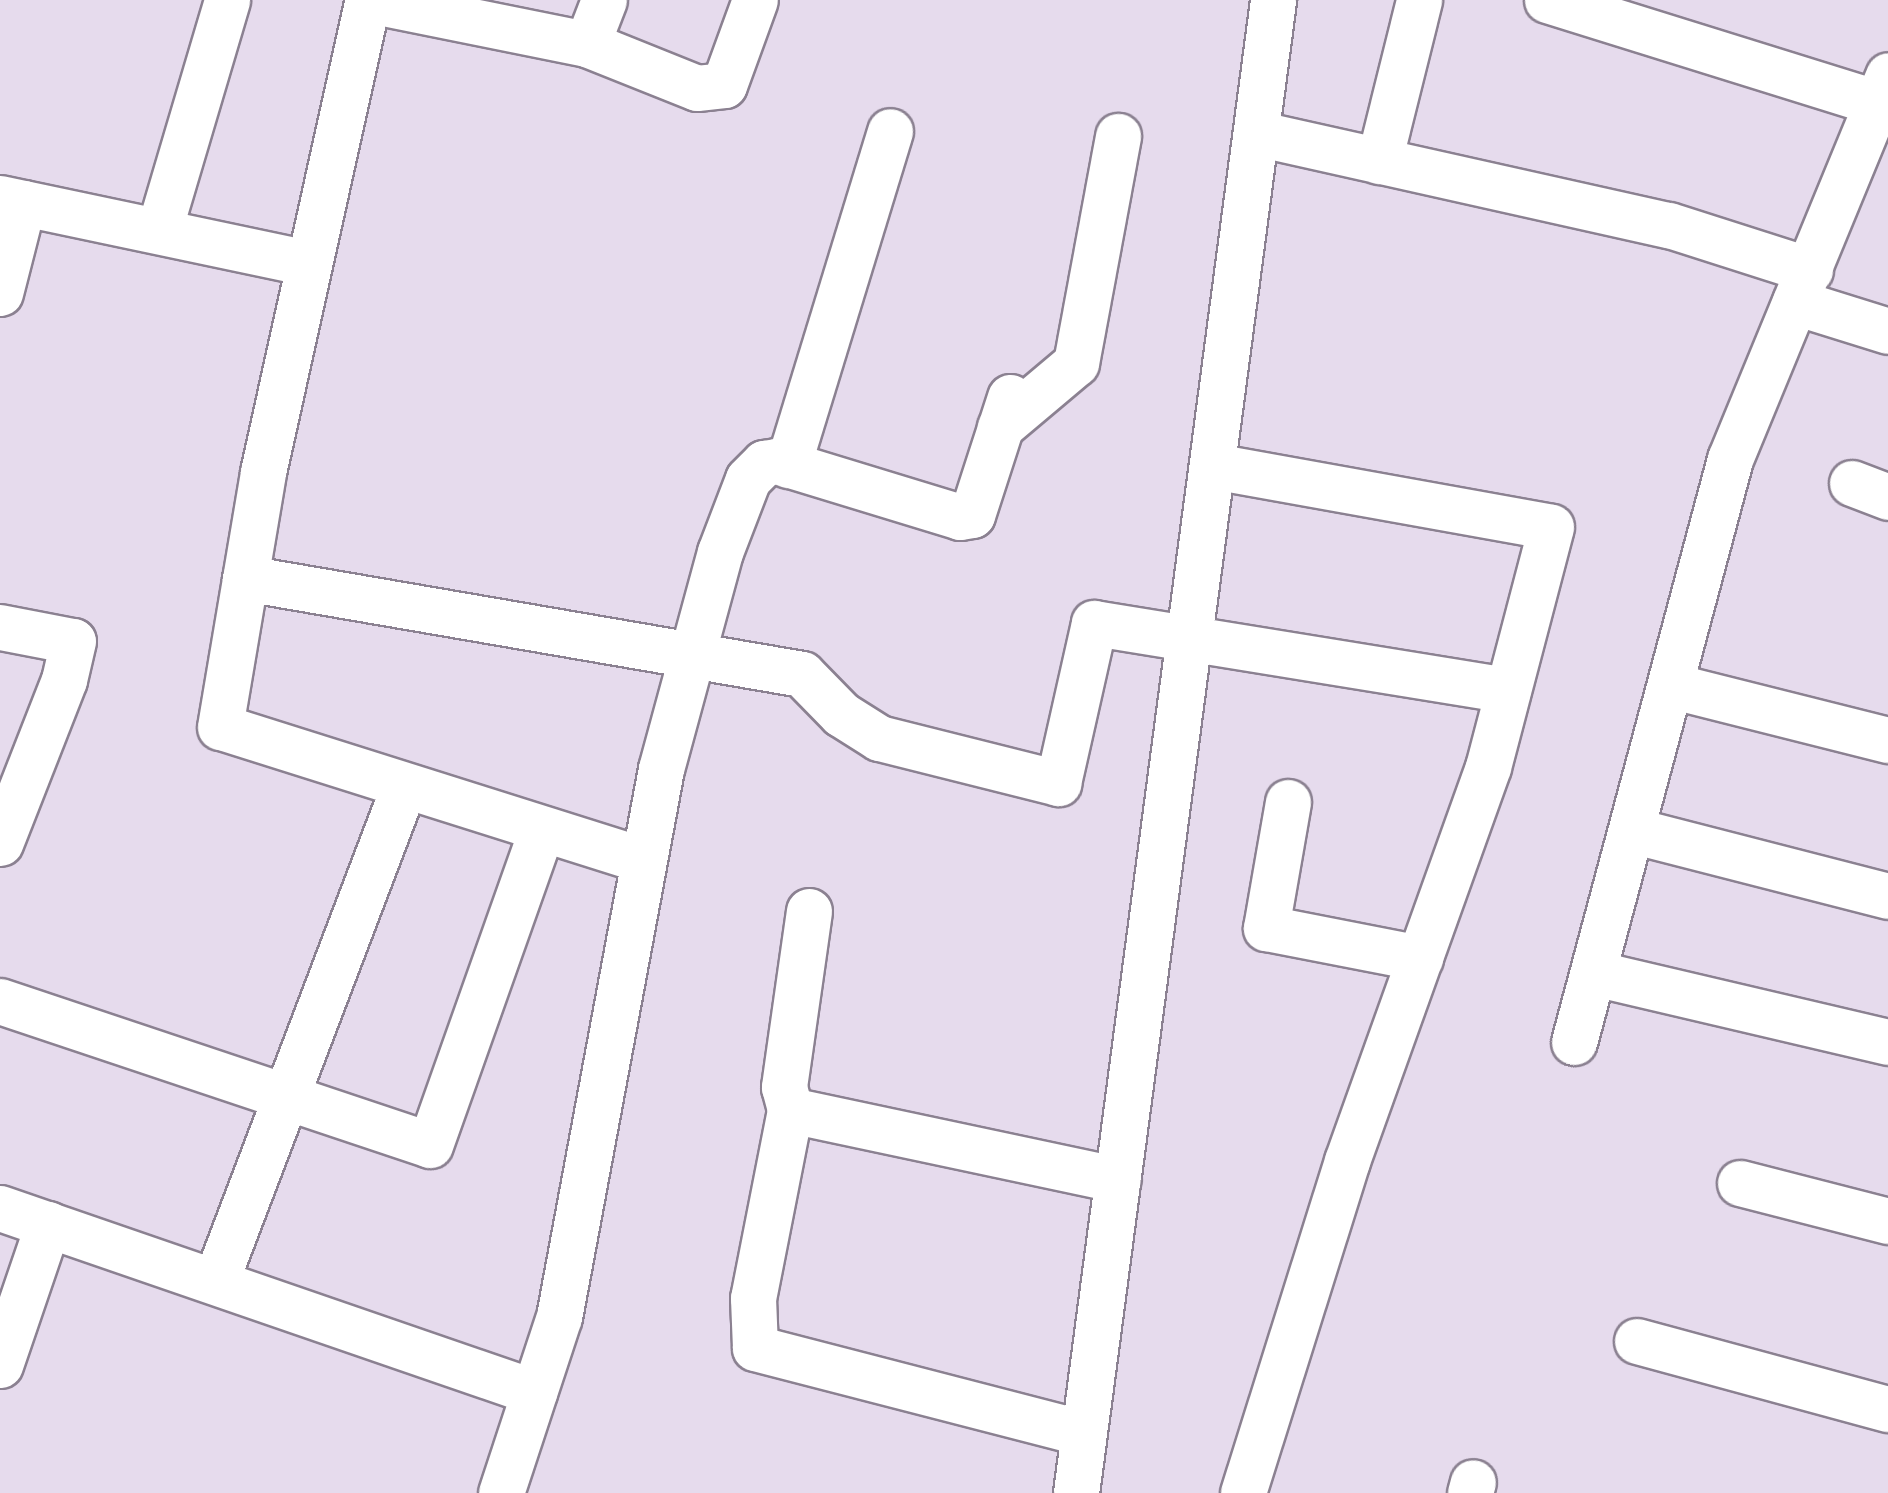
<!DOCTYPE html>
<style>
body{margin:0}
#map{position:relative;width:1888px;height:1493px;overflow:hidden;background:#e6dbed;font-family:Overpass,sans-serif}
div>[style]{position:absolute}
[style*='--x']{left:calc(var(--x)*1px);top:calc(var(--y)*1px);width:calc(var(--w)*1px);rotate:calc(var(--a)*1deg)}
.roads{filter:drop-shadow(2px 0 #8b8191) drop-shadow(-2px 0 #8b8191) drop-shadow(0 2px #8b8191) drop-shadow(0 -2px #8b8191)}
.minor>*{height:45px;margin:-22.5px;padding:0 22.5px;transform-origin:22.5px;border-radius:22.5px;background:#fff}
span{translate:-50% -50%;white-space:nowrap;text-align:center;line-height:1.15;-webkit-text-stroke:10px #f3e8fa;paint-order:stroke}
</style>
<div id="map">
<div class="roads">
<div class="minor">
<div style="--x:1547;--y:0;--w:346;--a:17.3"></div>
<div style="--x:587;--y:44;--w:47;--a:-68.9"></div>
<div style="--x:1256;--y:133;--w:423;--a:12.6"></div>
<div style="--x:1669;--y:225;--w:148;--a:17.7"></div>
<div style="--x:1379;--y:161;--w:166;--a:-76"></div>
<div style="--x:0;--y:198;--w:315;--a:11.9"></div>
<div style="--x:159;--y:230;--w:240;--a:-73.5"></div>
<div style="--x:0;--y:293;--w:93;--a:-75.7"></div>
<div style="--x:1795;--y:302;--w:97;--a:17.3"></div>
<div style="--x:1000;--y:427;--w:99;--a:-40.1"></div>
<div style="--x:1076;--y:363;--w:231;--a:-79.5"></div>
<div style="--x:788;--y:465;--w:349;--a:-73"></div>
<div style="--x:1213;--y:466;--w:343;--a:10.2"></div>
<div style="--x:1551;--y:527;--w:248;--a:104.7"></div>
<div style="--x:1488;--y:767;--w:418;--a:109.7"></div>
<div style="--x:1347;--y:1161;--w:348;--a:107.4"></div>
<div style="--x:1852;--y:483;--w:39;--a:21"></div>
<div style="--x:245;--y:578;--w:565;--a:9.78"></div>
<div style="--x:802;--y:674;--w:56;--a:45.7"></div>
<div style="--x:841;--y:714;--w:45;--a:32.3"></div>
<div style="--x:879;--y:738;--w:185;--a:14.1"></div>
<div style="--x:1058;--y:783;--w:164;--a:-77.3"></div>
<div style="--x:1094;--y:623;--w:419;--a:9.2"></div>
<div style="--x:0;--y:627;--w:74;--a:10.9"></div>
<div style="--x:73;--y:641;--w:40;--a:103"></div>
<div style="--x:64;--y:680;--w:175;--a:111.4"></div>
<div style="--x:1673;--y:686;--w:222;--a:14.1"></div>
<div style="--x:1288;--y:802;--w:128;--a:99.9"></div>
<div style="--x:1266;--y:928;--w:157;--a:11"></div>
<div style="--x:1635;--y:831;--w:261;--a:14.4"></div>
<div style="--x:643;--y:860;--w:443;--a:-162.5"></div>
<div style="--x:220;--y:727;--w:259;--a:-80.4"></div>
<div style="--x:263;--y:472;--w:484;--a:-77.5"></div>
<div style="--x:368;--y:0;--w:223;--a:11.4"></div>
<div style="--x:587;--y:44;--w:118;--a:21.8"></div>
<div style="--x:697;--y:88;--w:27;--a:-6"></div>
<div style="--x:724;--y:85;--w:90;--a:-70"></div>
<div style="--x:809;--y:911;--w:178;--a:98.1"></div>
<div style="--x:784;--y:1087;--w:24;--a:75"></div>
<div style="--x:790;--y:1110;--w:192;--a:101.1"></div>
<div style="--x:753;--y:1298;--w:50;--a:87.7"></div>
<div style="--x:755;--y:1348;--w:339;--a:14.5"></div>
<div style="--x:1594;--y:973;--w:302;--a:13.2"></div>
<div style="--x:0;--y:1001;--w:453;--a:18.5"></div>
<div style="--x:430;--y:1145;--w:332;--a:-70.5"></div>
<div style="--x:1574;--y:1042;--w:604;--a:-75.02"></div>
<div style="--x:1730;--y:459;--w:415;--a:-67.6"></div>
<div style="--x:790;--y:1110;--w:335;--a:12"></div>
<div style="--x:1740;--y:1183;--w:153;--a:14.4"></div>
<div style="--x:0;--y:1208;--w:565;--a:19.01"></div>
<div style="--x:216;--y:1280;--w:529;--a:-69.16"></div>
<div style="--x:1637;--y:1341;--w:260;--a:15.2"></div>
<div style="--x:0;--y:1365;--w:149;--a:-71.2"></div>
<div style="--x:501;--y:1493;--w:185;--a:-71.8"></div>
<div style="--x:559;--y:1317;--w:557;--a:-79.46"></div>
<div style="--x:661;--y:769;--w:225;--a:-74.8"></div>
<div style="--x:720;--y:552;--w:78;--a:-69"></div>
<div style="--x:748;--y:479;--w:23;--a:-45"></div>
<div style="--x:764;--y:463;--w:13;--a:-9"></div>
<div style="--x:777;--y:461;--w:191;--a:17"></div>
<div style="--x:960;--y:517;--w:12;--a:-9"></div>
<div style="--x:972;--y:515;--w:124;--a:-72.1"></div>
<div style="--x:1076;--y:1493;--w:1506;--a:-82.48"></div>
<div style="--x:1470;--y:1493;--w:11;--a:-75"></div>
</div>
</div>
</div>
